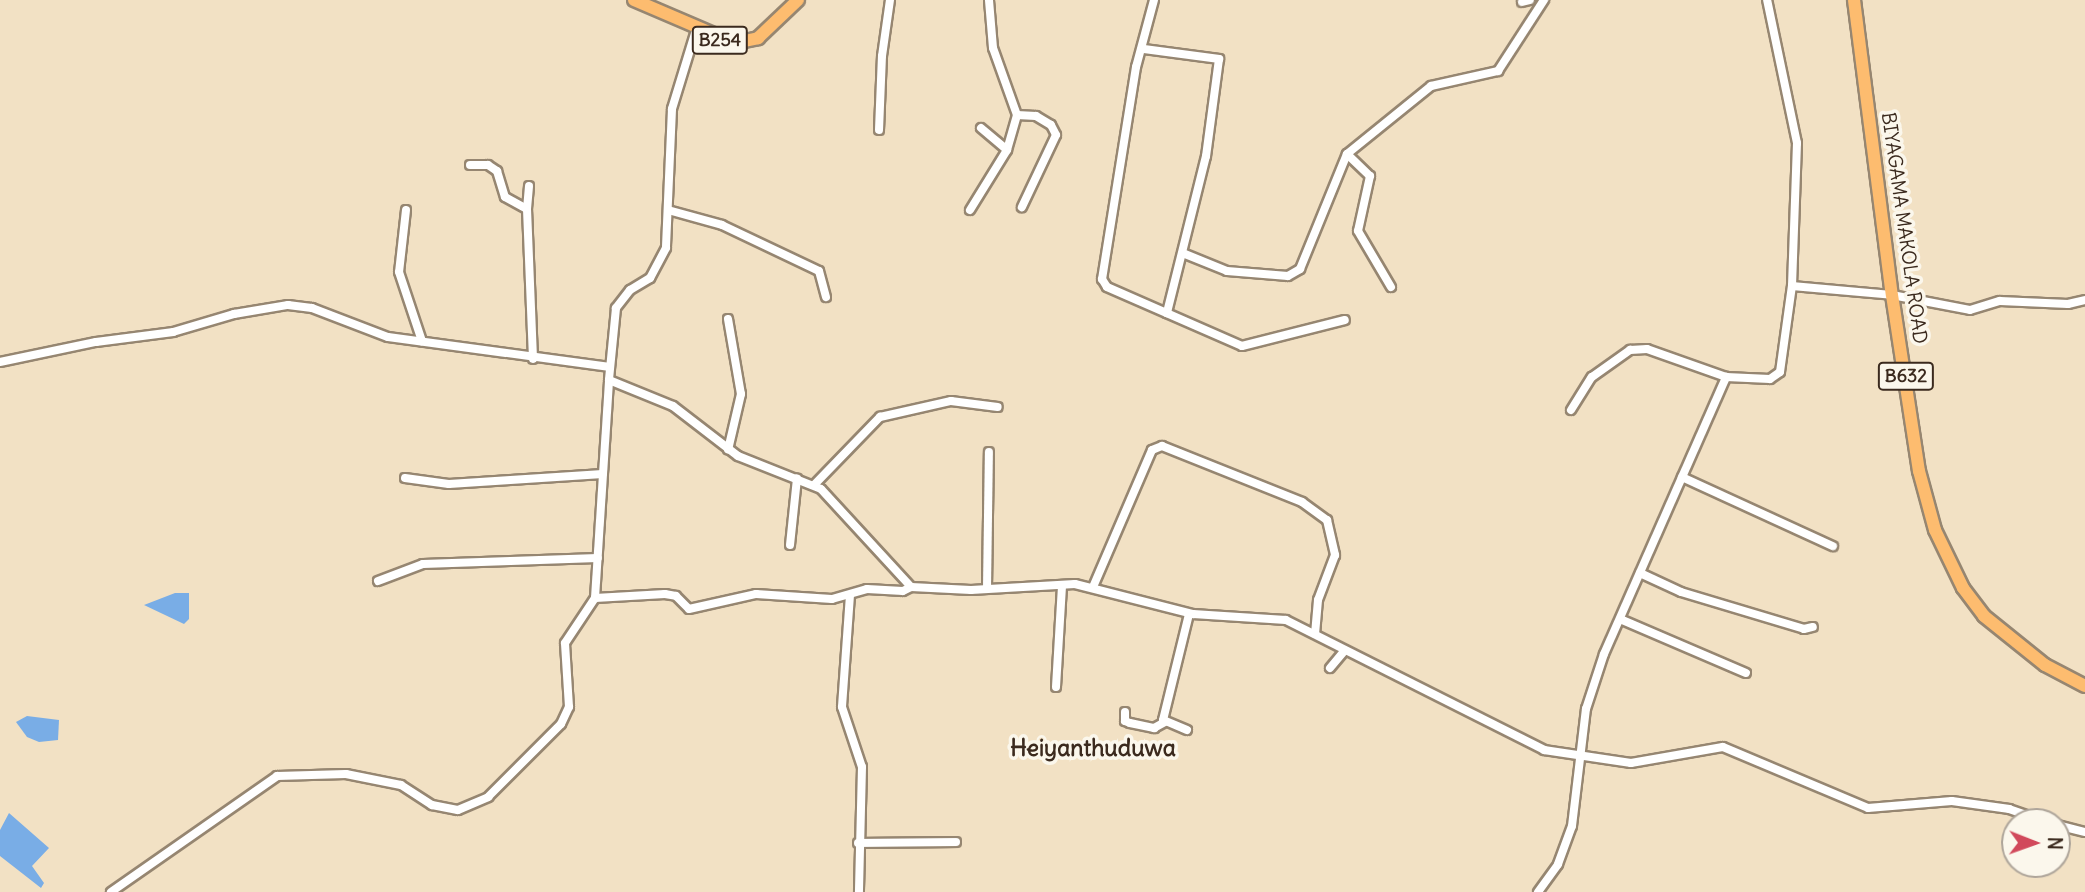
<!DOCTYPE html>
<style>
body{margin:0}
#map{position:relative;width:2085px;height:892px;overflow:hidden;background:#f2e1c4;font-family:Delius,sans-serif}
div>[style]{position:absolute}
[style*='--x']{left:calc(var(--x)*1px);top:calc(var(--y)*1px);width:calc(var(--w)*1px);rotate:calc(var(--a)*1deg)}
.water>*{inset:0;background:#79ade6}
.roads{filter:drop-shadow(2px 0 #968671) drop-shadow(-2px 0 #968671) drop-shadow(0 2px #968671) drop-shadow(0 -2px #968671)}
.street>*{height:8px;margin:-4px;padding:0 4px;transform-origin:4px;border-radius:4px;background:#fff}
.primary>*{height:12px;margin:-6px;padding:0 6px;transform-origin:6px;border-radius:6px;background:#fdbc6f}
span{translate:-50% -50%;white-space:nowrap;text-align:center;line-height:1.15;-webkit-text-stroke:7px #fbf7ec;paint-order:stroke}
.shield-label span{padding:2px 5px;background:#fbf7ec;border:2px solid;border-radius:5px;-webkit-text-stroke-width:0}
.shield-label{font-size:18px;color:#3b2a1e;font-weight:700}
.street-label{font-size:19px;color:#3b2a1e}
.quarter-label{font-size:23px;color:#3b2a1e;font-weight:700}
.north{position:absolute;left:2001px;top:808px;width:70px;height:70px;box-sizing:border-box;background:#fbf7ec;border:2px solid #aea59a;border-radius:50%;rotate:91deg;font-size:19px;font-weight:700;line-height:28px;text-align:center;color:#3b2a1e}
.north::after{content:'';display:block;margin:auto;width:24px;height:32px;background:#d1495b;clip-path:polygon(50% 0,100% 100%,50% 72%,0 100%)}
</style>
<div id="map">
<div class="water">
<div style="clip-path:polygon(175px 593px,189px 593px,189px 619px,184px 624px,144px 605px)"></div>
<div style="clip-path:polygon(27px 716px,59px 720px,58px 740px,39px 742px,27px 737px,16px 722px)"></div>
<div style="clip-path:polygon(9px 813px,49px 848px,32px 866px,44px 883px,41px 888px,0 856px,0 830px)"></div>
</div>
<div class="roads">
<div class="street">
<div style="--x:1154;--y:0;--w:69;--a:105"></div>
<div style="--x:1136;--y:67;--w:215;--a:99.1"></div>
<div style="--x:1102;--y:279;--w:9;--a:58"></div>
<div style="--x:1107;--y:287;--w:147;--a:23.6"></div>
<div style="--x:1242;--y:346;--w:106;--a:-14.2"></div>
<div style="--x:1522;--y:2;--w:8;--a:-14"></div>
<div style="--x:697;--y:27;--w:86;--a:107"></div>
<div style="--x:672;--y:109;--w:139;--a:92.5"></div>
<div style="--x:666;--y:248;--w:34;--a:118"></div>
<div style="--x:650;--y:278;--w:23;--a:149"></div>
<div style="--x:630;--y:290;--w:23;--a:128"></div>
<div style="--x:616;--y:308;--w:72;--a:95.6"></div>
<div style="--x:609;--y:380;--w:69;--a:22.1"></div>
<div style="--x:673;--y:406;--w:82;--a:37.6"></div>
<div style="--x:738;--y:456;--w:89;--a:21.7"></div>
<div style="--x:821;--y:489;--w:133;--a:47.4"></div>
<div style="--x:911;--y:587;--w:60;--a:2.9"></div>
<div style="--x:971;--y:590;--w:104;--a:-3.3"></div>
<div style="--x:1075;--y:584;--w:122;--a:14.3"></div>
<div style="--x:1193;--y:614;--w:93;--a:3.7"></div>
<div style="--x:1286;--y:620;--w:289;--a:26.7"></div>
<div style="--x:1544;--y:750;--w:88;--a:8.5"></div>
<div style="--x:1631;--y:763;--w:93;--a:-9.9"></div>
<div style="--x:1723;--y:747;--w:157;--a:22.8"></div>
<div style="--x:1868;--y:808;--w:84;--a:-4.8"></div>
<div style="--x:1952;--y:801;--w:58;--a:8"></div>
<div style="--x:2009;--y:809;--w:39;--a:19"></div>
<div style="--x:1144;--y:49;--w:76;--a:7.6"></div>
<div style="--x:1219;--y:59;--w:98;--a:97.6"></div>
<div style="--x:1206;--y:156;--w:162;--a:104"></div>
<div style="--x:1017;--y:115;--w:19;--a:3"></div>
<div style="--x:1036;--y:116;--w:17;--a:31"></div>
<div style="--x:1051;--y:125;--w:11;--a:63"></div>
<div style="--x:1056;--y:135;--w:80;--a:115.3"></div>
<div style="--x:981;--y:128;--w:34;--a:40"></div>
<div style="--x:879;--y:130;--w:74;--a:-87.7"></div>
<div style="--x:882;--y:56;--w:57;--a:-81.9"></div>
<div style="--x:1347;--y:154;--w:32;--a:44"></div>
<div style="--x:1370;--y:176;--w:56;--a:102.3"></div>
<div style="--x:1358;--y:231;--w:65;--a:59.5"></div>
<div style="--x:470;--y:165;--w:18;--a:0"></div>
<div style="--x:488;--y:165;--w:11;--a:34"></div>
<div style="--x:497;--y:171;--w:27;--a:73"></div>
<div style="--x:505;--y:197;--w:25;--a:29"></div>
<div style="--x:527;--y:209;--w:23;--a:-85"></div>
<div style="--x:527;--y:209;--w:150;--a:87.7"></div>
<div style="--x:406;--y:210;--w:62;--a:96.4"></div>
<div style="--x:399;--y:272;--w:73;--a:71.6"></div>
<div style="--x:668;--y:210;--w:56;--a:15.5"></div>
<div style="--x:722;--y:225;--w:107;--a:25.4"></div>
<div style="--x:819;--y:271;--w:27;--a:75"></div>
<div style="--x:970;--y:210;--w:70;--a:-58.3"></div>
<div style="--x:1007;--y:150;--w:36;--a:-74"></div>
<div style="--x:1017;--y:115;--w:71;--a:-109.7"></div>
<div style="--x:993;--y:48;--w:48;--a:-94.8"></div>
<div style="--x:1185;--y:254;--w:45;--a:22"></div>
<div style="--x:1227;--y:271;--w:61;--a:4.7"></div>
<div style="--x:1288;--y:276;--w:14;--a:-30"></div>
<div style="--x:1300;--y:269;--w:124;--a:-67.8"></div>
<div style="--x:1347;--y:154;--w:108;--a:-39"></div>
<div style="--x:1431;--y:86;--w:69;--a:-12.6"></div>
<div style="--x:1498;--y:71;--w:85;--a:-57.1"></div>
<div style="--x:1792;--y:286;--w:100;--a:5.1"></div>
<div style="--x:1892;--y:295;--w:79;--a:10.9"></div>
<div style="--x:1970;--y:310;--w:31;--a:-17"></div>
<div style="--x:2000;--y:301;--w:68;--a:2.5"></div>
<div style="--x:2068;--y:304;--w:17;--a:-13"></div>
<div style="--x:728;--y:319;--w:76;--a:80.2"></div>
<div style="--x:741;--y:394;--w:57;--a:103.1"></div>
<div style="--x:0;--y:362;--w:98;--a:-11.8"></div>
<div style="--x:96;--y:342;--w:78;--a:-7.4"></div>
<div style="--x:173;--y:332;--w:64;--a:-16.4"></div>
<div style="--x:234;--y:314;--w:55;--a:-9.5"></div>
<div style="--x:288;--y:305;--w:24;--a:7"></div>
<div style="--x:312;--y:308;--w:81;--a:20.9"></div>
<div style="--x:388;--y:337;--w:224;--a:7.7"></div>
<div style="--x:1571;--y:410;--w:39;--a:-58"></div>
<div style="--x:1592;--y:377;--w:47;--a:-35.4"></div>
<div style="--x:1630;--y:350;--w:17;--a:-3"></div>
<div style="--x:1647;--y:349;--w:84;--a:19.5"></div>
<div style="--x:1726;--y:377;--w:44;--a:2.6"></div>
<div style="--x:1770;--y:379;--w:12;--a:-35"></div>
<div style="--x:1780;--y:372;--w:87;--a:-82.1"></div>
<div style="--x:1792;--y:286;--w:143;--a:-88"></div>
<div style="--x:1797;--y:143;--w:146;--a:-101.8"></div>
<div style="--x:1682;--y:477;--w:166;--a:24.6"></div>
<div style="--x:405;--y:478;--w:44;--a:7.8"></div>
<div style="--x:449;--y:484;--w:154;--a:-3.7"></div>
<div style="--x:814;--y:485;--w:95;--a:-45.9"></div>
<div style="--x:880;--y:417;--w:73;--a:-12.7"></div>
<div style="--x:951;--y:401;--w:47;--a:7.3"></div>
<div style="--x:790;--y:545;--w:67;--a:-84"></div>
<div style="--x:1640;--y:573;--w:45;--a:24.9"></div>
<div style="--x:1681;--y:592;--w:128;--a:16.7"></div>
<div style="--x:1804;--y:629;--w:9;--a:-13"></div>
<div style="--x:378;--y:581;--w:48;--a:-20.7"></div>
<div style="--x:423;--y:564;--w:175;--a:-2"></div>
<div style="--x:1093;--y:587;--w:149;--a:-66.7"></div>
<div style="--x:1152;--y:450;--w:11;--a:-22"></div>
<div style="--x:1162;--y:446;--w:151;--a:21.8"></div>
<div style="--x:1302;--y:502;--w:31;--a:36"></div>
<div style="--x:1327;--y:520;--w:36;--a:77"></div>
<div style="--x:1335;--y:555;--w:48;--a:110.7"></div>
<div style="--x:1318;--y:600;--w:34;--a:95"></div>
<div style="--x:987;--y:588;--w:136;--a:-89.2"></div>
<div style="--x:850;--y:595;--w:112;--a:94.1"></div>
<div style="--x:842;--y:707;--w:63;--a:71.6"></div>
<div style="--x:862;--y:767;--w:125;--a:91.4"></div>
<div style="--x:595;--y:598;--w:70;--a:-3.3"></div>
<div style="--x:665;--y:594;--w:11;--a:10"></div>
<div style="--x:676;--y:596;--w:18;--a:45"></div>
<div style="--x:689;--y:609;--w:69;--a:-12.6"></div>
<div style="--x:756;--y:594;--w:76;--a:3.8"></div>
<div style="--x:832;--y:599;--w:36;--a:-16"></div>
<div style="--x:867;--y:589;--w:36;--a:3"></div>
<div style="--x:903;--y:591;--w:9;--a:-27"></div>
<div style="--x:1620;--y:619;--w:137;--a:23.2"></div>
<div style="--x:1330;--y:668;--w:23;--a:-50"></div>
<div style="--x:1056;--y:687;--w:102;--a:-86.6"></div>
<div style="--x:1125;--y:712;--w:9;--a:90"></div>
<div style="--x:1125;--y:721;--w:5;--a:22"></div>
<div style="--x:1130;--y:723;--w:25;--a:12"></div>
<div style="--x:1154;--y:728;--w:13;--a:-29"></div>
<div style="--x:1187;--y:730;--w:26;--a:-157"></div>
<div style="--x:1163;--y:720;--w:109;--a:-76.2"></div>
<div style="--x:2057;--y:825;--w:29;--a:14"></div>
<div style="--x:858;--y:843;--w:98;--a:-0.6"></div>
<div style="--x:111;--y:892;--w:203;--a:-34.9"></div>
<div style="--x:277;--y:776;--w:69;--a:-1.7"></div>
<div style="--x:346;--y:774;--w:56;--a:11.3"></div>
<div style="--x:401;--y:785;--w:37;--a:33"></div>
<div style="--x:432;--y:805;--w:26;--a:11"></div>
<div style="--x:458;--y:810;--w:33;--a:-23"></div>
<div style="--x:488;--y:797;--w:103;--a:-45"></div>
<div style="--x:561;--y:724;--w:19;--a:-65"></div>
<div style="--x:569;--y:707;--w:64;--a:-93.6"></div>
<div style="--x:565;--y:643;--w:54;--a:-56.3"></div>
<div style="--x:595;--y:598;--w:218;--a:-86.3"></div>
<div style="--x:1538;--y:892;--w:34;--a:-54"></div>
<div style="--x:1558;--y:864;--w:40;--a:-69.8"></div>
<div style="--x:1572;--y:826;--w:118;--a:-83.2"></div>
<div style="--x:1586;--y:709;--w:58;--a:-71.9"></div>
<div style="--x:1604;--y:654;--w:303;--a:-66.2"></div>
</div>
<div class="primary">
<div style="--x:634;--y:0;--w:110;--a:23.1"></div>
<div style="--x:735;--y:43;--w:24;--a:-12"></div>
<div style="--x:758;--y:38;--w:55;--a:-43.5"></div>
<div style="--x:1854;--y:0;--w:297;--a:82.7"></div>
<div style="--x:1892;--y:295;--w:178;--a:81.3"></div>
<div style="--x:1919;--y:471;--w:61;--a:74.8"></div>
<div style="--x:1935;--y:530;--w:64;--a:64.2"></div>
<div style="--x:1963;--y:588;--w:35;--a:53"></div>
<div style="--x:1984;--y:616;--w:78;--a:38.8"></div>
<div style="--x:2045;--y:665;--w:45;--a:27.7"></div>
</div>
</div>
<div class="shield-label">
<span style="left:720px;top:40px">B254</span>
<span style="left:1906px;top:376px">B632</span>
</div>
<div class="street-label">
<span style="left:1904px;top:228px;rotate:82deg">BIYAGAMA MAKOLA ROAD</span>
</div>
<div class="quarter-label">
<span style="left:1093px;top:748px">Heiyanthuduwa</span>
</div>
<div class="north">N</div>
</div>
